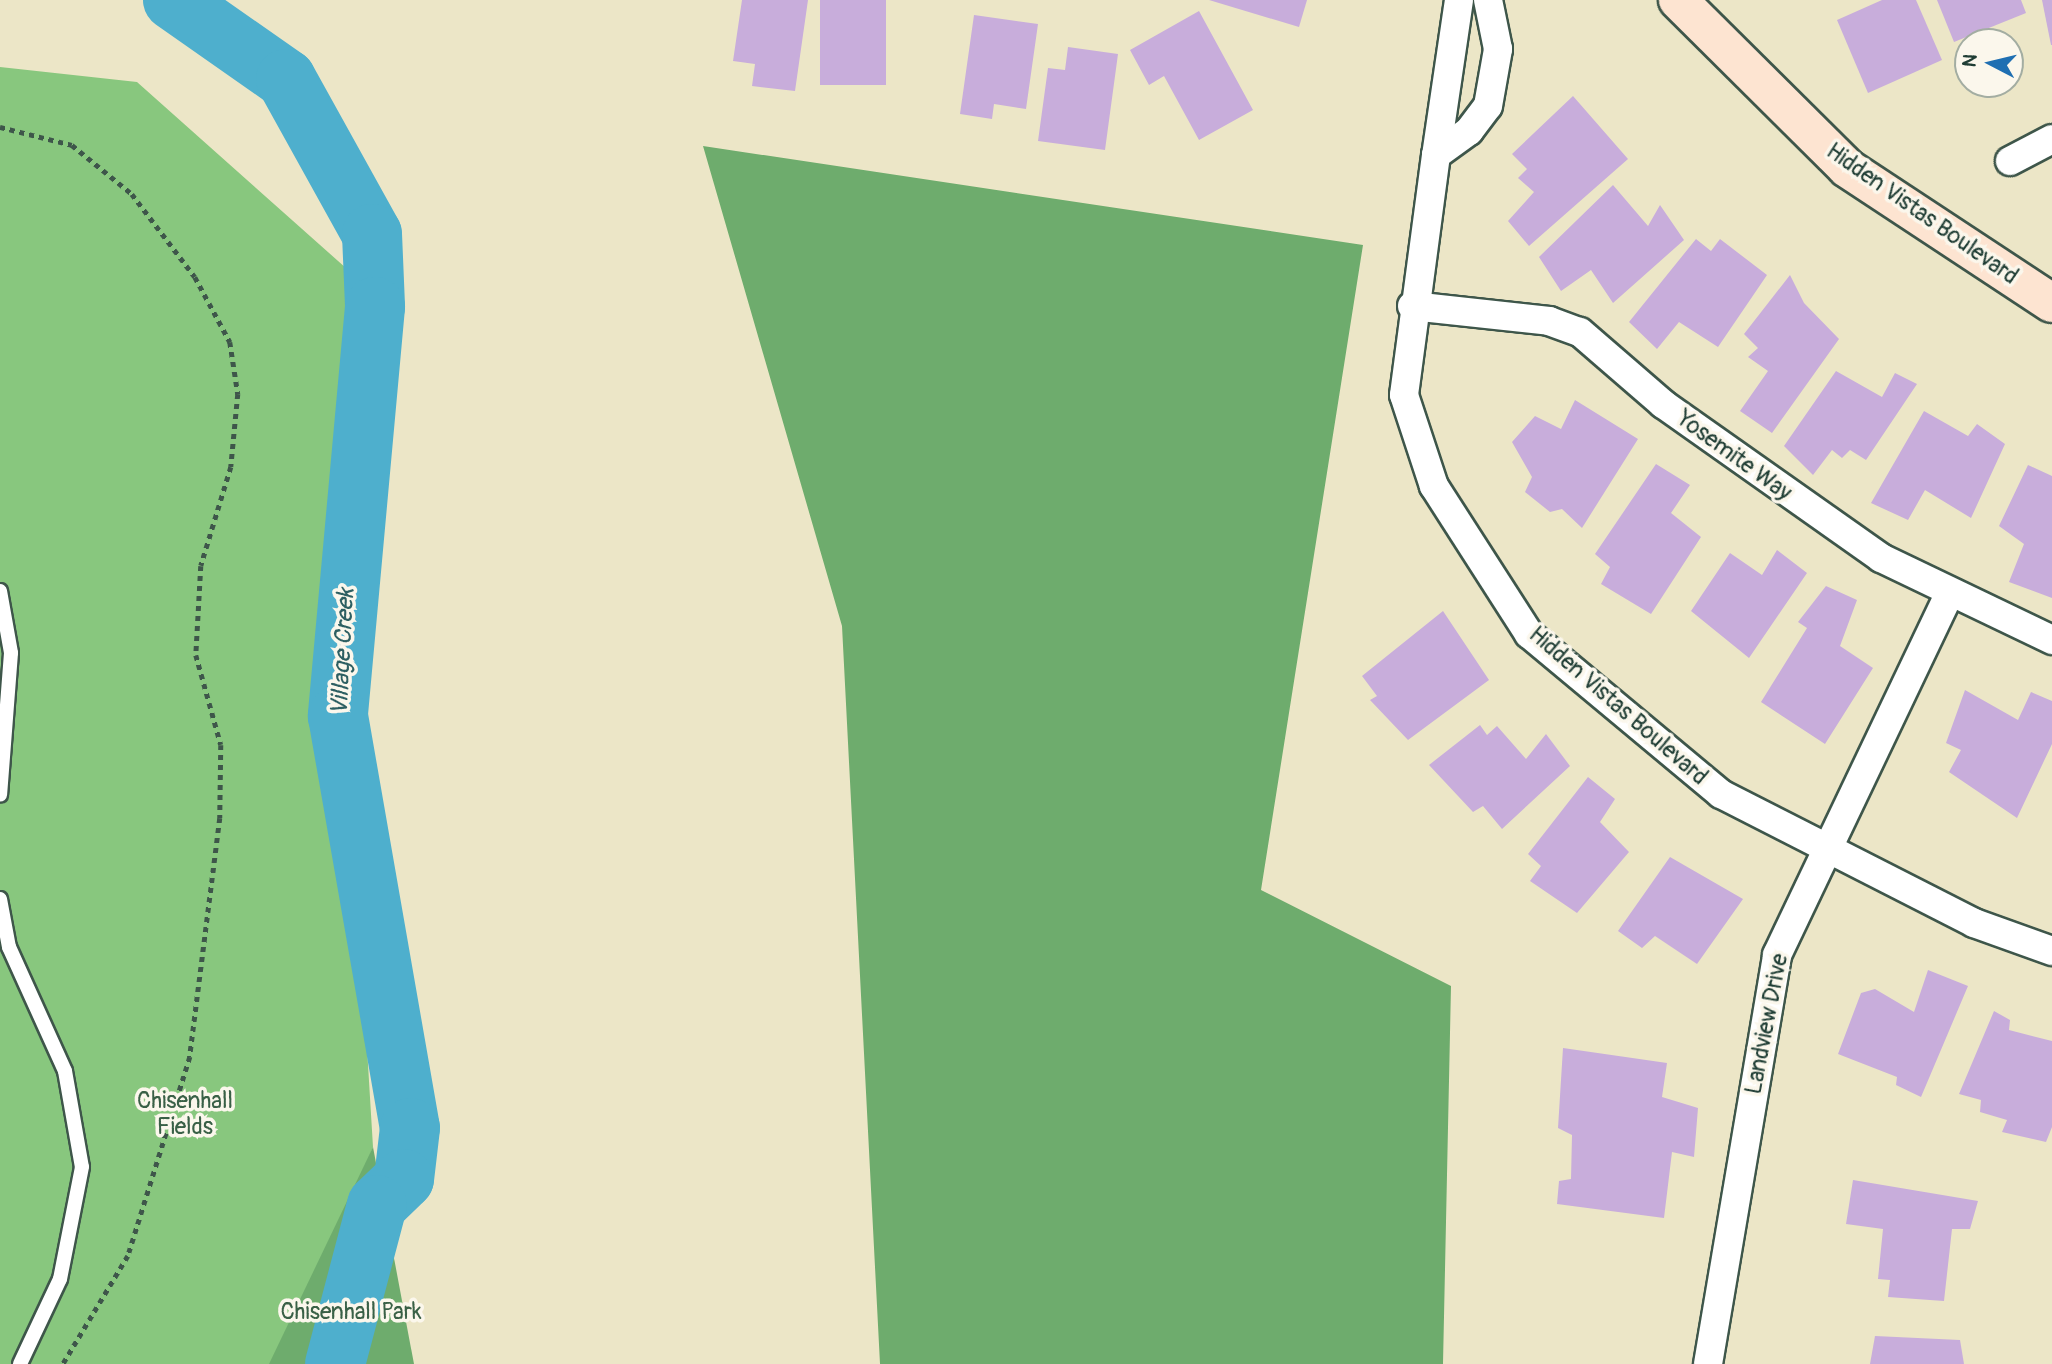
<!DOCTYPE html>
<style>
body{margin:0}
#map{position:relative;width:2052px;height:1364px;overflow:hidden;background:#ece6c7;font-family:Pangolin,sans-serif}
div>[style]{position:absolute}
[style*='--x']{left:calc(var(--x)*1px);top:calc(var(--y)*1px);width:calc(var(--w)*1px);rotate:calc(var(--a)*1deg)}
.green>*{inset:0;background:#88c77e}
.forest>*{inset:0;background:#6eac6d}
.river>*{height:60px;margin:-30px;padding:0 30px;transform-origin:30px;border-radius:30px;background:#4eafcd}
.building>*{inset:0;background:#c8addb;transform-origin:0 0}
.path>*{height:4.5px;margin-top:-2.25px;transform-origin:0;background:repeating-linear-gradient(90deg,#3e564a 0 5px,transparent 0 10px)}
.roads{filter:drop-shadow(2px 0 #3e564a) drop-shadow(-2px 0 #3e564a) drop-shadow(0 2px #3e564a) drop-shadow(0 -2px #3e564a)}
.lane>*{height:14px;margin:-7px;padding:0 7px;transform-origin:7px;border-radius:7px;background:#fff}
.street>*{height:28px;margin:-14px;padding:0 14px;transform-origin:14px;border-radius:14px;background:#fff}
.secondary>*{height:38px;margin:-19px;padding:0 19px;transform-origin:19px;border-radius:19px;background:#fde4d1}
span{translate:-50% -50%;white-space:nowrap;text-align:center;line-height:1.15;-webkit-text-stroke:7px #fbf7ec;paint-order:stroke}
.street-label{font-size:23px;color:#1f3d34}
.park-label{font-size:23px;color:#396046}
.water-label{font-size:24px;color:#2d5f62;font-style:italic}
.north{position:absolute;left:1954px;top:28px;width:70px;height:70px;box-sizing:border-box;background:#fbf7ec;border:2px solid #a3ada2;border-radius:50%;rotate:277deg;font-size:19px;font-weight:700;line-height:28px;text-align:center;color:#1f3d34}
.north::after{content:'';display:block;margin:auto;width:24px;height:32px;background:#1f6fb2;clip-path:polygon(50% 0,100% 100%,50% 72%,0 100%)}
</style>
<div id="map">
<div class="green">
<div style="clip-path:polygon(0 67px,137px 82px,365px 285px,345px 685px,373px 1147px,291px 1364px,0 1364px)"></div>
</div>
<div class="forest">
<div style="clip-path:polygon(703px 146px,1363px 245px,1261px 890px,1451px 986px,1443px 1364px,880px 1364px,842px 626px)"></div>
<div style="clip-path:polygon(373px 1147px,414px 1364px,269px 1364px)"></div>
</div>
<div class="river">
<div style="--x:173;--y:0;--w:138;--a:35"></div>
<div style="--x:286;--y:79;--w:177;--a:61"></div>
<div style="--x:372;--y:234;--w:73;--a:87.6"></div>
<div style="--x:375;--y:307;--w:411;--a:95.2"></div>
<div style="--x:338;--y:716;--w:418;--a:80.1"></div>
<div style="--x:410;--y:1128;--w:51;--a:96.7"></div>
<div style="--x:404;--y:1179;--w:37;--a:136"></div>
<div style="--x:377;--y:1205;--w:164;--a:104.8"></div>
</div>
<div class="building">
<div style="clip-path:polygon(742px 0,808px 0,795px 91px,752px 86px,755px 64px,733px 61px)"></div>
<div style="left:820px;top:0;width:66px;height:85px"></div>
<div style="clip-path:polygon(1209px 0,1307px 0,1299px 27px)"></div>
<div style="clip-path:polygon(1882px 0,1916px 0,1942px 60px,1868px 93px,1837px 20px)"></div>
<div style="clip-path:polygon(1937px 0,2021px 0,2026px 13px,1954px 42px)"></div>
<div style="clip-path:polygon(2042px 0,2052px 0,2052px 45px,2051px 45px)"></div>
<div style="clip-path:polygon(1199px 11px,1253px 110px,1199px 140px,1164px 76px,1149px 85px,1130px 50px)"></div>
<div style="clip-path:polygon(974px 15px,1038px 24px,1026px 109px,994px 104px,992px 119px,960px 114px)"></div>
<div style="clip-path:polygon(1068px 47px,1118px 54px,1105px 150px,1038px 141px,1048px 68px,1065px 70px)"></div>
<div style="clip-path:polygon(1573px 96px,1628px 159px,1529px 246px,1508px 221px,1534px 192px,1518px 178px,1527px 169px,1512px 154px)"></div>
<div style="clip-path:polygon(1613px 185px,1648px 226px,1660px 205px,1684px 240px,1613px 303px,1591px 270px,1561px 291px,1539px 257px)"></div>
<div style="clip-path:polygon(1696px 239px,1711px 251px,1720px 239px,1767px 275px,1718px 347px,1679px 322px,1657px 349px,1629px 322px)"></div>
<div style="clip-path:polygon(1790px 275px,1804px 303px,1839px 339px,1772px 433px,1740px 411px,1768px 371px,1748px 357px,1758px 348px,1744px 334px)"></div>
<div style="clip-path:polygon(1836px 371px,1882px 397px,1895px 373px,1917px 384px,1866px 460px,1850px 450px,1842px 458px,1832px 450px,1813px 475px,1784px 446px)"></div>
<div style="clip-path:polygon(1575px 400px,1638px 439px,1582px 528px,1562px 509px,1550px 512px,1525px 492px,1532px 477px,1512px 442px,1535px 416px,1561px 429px)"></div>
<div style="clip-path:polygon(1924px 411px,1968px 436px,1977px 424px,2005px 444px,1971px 518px,1925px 490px,1908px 520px,1871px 503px)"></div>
<div style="clip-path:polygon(1656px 464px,1690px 485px,1671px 513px,1701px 537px,1651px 614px,1601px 584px,1610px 567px,1595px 554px)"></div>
<div style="clip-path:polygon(2028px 465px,2052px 476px,2052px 598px,2009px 582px,2024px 544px,1999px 526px)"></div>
<div style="clip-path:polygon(1777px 550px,1807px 573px,1749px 658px,1691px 611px,1730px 553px,1762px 575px)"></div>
<div style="clip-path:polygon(1826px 586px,1857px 600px,1840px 646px,1873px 668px,1825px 744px,1761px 702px,1807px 628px,1798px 622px)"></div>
<div style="clip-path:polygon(1443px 611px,1489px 680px,1408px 740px,1370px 700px,1377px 696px,1362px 676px)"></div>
<div style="clip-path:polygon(1965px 690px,2018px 720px,2031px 692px,2052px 701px,2052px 744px,2017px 818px,1949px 772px,1961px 750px,1946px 743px)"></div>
<div style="clip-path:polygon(1480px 725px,1487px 735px,1497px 726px,1526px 759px,1546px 734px,1570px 766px,1502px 829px,1483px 806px,1473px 812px,1429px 765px)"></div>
<div style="clip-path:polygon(1588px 777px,1615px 799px,1600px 822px,1629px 852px,1577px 913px,1530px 881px,1541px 866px,1528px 854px)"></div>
<div style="clip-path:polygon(1670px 857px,1743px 899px,1697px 964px,1655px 936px,1642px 948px,1618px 931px)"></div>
<div style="clip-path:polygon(1928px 970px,1968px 986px,1921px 1097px,1896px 1085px,1897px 1077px,1838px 1054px,1861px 993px,1875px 989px,1914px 1012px)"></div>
<div style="clip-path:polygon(1994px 1011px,2010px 1020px,2009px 1030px,2052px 1041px,2052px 1127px,2046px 1142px,2002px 1132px,2007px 1120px,1980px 1112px,1981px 1100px,1959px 1094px)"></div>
<div style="clip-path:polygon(1563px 1048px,1667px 1063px,1662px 1097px,1698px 1108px,1694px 1157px,1672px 1152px,1664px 1218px,1557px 1204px,1559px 1181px,1571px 1179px,1572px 1135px,1558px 1128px)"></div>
<div style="clip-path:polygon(1853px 1180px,1978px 1201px,1970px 1229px,1952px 1229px,1944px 1301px,1888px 1297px,1890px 1280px,1878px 1279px,1883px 1229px,1846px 1224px)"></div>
<div style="clip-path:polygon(1875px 1336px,1960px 1340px,1964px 1364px,1870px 1364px)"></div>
</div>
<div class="path">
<div style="--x:0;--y:127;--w:74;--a:14"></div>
<div style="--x:72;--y:145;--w:77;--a:39.2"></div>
<div style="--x:132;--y:194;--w:104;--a:52.8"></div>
<div style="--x:195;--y:277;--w:74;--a:61.7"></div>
<div style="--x:230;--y:342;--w:53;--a:81.3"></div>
<div style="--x:238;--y:394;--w:73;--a:95.5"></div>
<div style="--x:231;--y:467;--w:103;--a:106.9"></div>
<div style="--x:201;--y:566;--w:89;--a:93.2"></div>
<div style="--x:196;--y:655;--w:93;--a:74.5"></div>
<div style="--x:221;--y:745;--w:73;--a:90.8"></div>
<div style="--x:220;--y:818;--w:241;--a:97.2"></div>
<div style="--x:190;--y:1057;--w:208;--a:107.3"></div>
<div style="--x:128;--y:1256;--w:126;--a:121"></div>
</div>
<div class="roads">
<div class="lane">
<div style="--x:0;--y:591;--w:63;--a:79.9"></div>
<div style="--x:11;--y:653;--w:142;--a:94.4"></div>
<div style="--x:0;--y:899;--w:49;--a:79.4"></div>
<div style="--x:9;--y:947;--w:136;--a:65.7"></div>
<div style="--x:65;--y:1071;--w:97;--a:80"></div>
<div style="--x:82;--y:1167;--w:114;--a:101.1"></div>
<div style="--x:60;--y:1279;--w:94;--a:115.2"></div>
</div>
<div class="street">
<div style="--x:1459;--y:0;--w:157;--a:98.4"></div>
<div style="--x:1436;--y:155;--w:41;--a:-36"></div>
<div style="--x:1469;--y:131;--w:31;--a:-53"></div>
<div style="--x:1488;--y:106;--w:58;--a:-80"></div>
<div style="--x:1498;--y:49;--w:50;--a:-101.5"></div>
<div style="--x:1436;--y:155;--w:242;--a:97.6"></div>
<div style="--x:1404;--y:395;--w:96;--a:71.8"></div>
<div style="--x:1434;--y:486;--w:176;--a:57.3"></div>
<div style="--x:1529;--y:634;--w:250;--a:39.8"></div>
<div style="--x:1721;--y:794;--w:284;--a:27"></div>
<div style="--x:1974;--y:923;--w:83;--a:19.7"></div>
<div style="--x:2010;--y:161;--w:47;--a:-27.6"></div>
<div style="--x:1412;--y:306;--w:138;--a:6.2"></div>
<div style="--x:1549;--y:321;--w:33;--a:20"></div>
<div style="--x:1580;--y:332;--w:110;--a:40.9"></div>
<div style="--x:1663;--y:404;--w:267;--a:35.2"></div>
<div style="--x:1881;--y:558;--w:190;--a:25.6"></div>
<div style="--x:1708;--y:1364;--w:415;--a:-80.4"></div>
<div style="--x:1777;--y:955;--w:401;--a:-64.5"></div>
</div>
<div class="secondary">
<div style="--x:1678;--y:0;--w:238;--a:44.8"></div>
<div style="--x:1847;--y:168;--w:245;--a:33.4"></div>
</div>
</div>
<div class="street-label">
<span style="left:1922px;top:214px;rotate:35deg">Hidden Vistas Boulevard</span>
<span style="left:1734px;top:456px;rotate:36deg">Yosemite Way</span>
<span style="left:1618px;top:706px;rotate:41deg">Hidden Vistas Boulevard</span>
<span style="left:1767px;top:1024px;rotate:-79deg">Landview Drive</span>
</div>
<div class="park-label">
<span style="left:185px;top:1114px">Chisenhall<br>Fields</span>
<span style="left:351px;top:1312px">Chisenhall Park</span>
</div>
<div class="water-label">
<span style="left:343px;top:652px;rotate:-87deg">Village Creek</span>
</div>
<div class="north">N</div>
</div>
